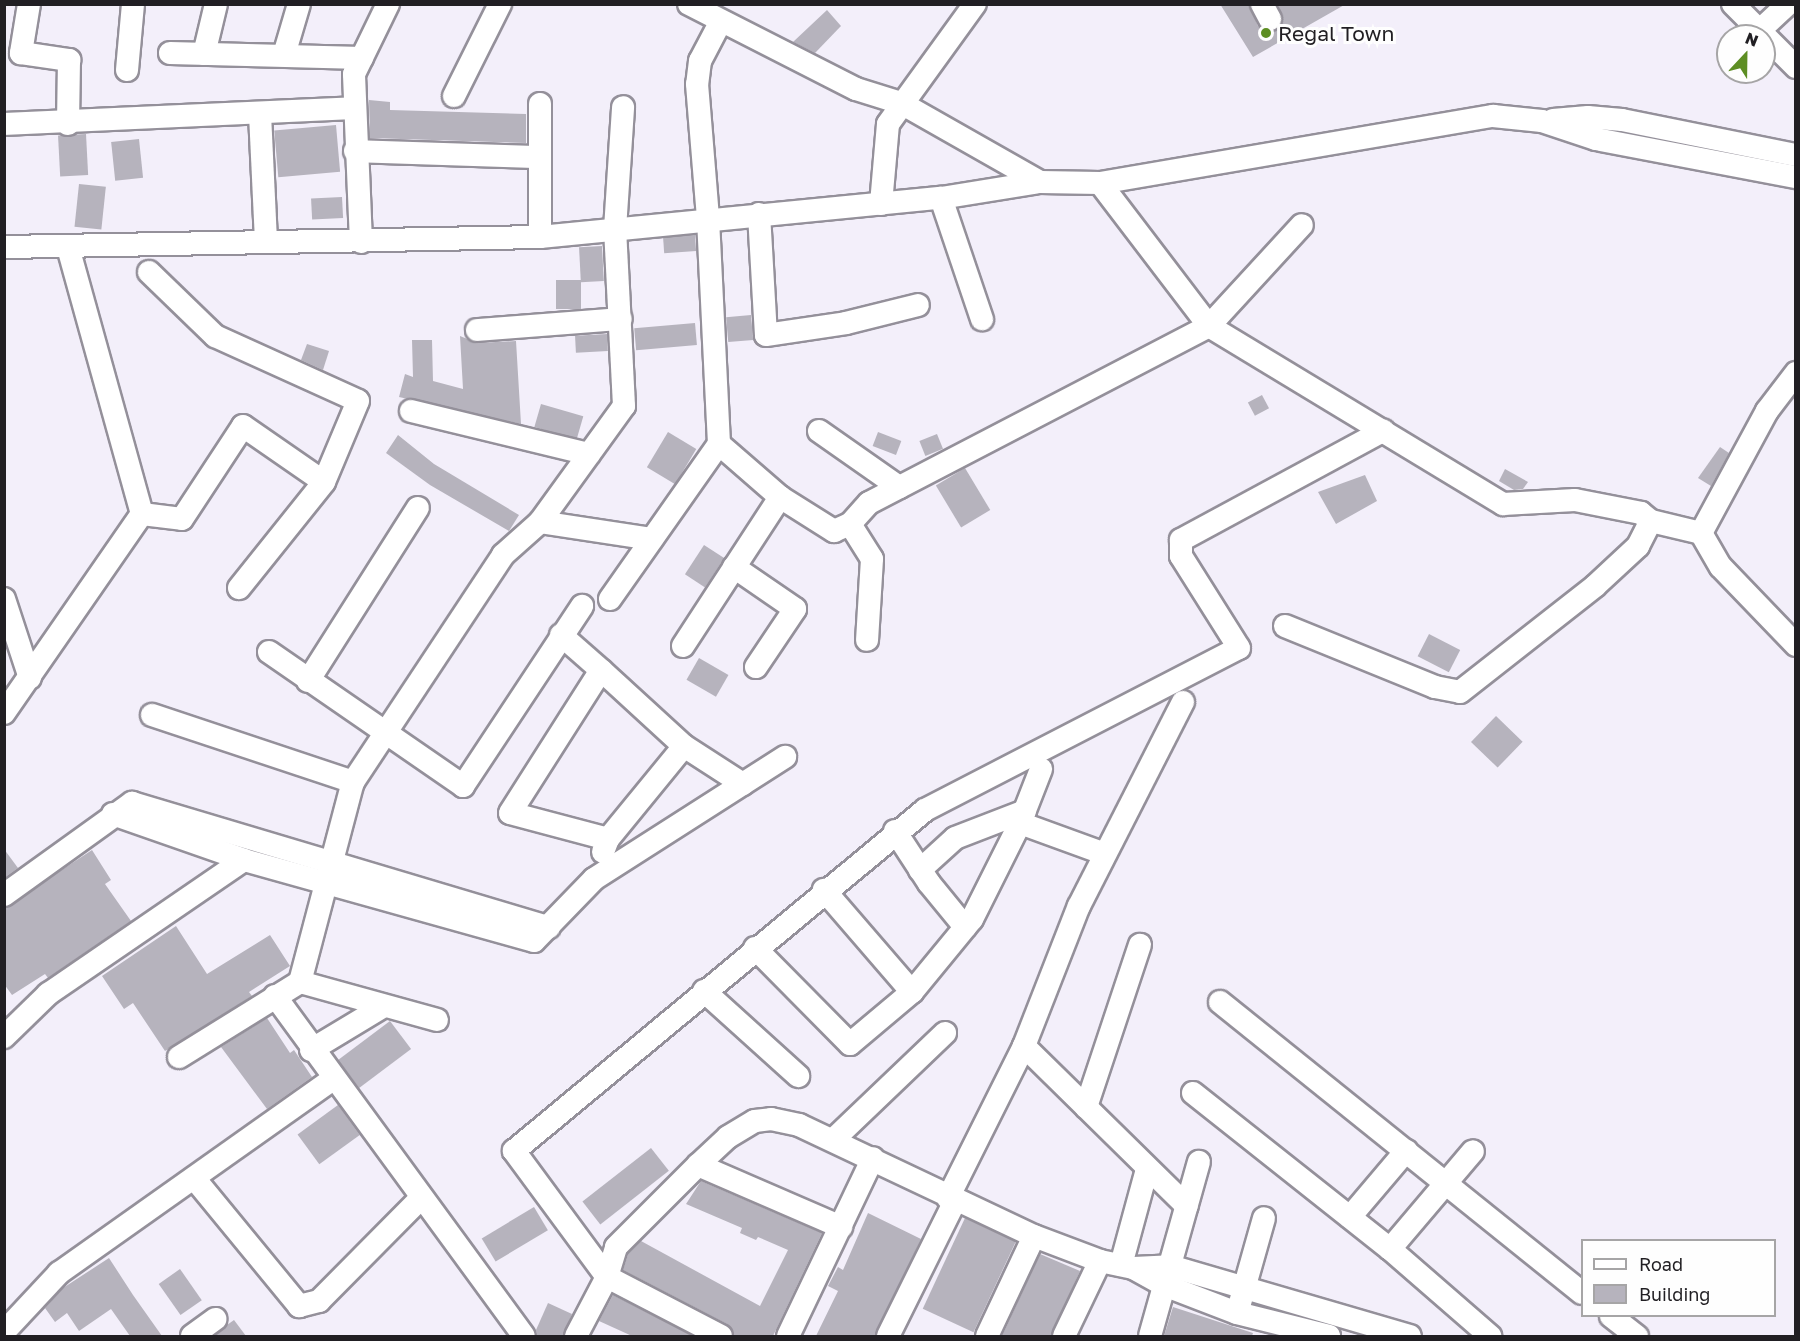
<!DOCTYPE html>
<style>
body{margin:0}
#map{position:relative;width:1800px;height:1341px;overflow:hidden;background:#f3effa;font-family:"Golos Text",sans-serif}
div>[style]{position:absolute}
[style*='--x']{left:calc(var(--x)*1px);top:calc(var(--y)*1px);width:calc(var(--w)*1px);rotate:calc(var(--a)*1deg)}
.building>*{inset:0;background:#b6b3bd;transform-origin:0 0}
.roads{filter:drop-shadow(2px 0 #94909a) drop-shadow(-2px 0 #94909a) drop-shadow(0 2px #94909a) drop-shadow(0 -2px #94909a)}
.minor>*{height:22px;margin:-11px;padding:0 11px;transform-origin:11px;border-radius:11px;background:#fff}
.dots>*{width:16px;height:16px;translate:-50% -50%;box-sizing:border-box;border:3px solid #fefefe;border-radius:50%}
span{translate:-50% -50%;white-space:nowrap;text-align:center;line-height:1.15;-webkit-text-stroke:6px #fefefe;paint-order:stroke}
.poi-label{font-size:21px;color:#211f23}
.left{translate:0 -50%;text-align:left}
.frame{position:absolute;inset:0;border:6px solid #211f23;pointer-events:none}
.legend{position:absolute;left:1581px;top:1239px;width:195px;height:78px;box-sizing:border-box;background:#fefefe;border:2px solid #a6a5a6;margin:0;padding:8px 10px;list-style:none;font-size:18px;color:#211f23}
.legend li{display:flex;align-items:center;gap:12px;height:30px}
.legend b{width:30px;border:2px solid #a6a5a6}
.north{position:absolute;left:1716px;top:24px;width:60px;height:60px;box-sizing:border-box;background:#fefefe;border:2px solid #a6a5a6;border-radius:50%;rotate:22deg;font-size:16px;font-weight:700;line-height:24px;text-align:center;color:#211f23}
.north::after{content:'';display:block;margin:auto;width:21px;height:27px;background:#5d8e23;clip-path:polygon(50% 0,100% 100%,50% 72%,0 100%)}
</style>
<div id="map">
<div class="building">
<div style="clip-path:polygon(1220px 4px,1249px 4px,1258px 26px,1270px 32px,1281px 27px,1283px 20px,1278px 4px,1346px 4px,1253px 57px)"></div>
<div style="clip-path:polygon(827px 10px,841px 26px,815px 53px,793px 42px)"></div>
<div style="clip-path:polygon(369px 100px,390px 102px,390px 110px,526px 114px,526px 143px,370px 138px)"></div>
<div style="left:336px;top:125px;width:47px;height:62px;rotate:85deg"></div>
<div style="left:86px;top:134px;width:41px;height:28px;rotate:87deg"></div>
<div style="left:139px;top:139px;width:39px;height:28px;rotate:84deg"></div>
<div style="left:79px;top:184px;width:27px;height:43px;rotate:6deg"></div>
<div style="left:342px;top:197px;width:21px;height:31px;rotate:87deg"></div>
<div style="left:695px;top:235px;width:16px;height:32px;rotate:86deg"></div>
<div style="left:602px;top:246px;width:35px;height:23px;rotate:87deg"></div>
<div style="left:581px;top:280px;width:29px;height:25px;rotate:90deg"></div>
<div style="left:751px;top:315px;width:25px;height:25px;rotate:85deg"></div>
<div style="left:695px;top:323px;width:22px;height:61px;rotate:85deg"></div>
<div style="left:607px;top:334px;width:17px;height:32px;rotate:87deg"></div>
<div style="clip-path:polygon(460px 336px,477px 343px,516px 341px,521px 424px,399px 397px,405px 374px,413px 377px,412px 340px,432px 340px,433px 381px,463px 389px)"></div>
<div style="clip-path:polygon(307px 344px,329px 351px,323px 370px,301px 360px)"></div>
<div style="left:1262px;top:395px;width:15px;height:16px;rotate:62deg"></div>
<div style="left:541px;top:404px;width:44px;height:24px;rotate:16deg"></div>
<div style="left:668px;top:432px;width:33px;height:41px;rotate:31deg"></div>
<div style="left:878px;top:432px;width:25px;height:15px;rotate:21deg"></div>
<div style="left:937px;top:434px;width:16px;height:19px;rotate:68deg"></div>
<div style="clip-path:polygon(398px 435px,434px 464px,519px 515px,509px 531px,430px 485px,386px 453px)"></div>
<div style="clip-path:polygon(1720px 447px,1729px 453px,1711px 486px,1698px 478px)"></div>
<div style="left:965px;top:468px;width:49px;height:34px;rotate:59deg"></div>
<div style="clip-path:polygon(1505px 469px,1528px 482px,1523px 489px,1514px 490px,1499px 481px)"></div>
<div style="clip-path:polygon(1365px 475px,1377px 501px,1336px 524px,1318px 492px)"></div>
<div style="left:704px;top:545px;width:24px;height:35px;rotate:33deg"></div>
<div style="left:1429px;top:634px;width:35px;height:25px;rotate:27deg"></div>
<div style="left:699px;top:658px;width:34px;height:25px;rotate:30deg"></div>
<div style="left:1496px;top:716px;width:37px;height:36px;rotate:44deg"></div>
<div style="clip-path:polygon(4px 849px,18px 868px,4px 878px)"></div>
<div style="clip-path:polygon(92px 850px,111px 880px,105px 884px,131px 921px,48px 978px,45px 974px,12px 995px,4px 984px,4px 908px)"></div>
<div style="clip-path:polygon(176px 926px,207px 974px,270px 935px,290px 966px,249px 992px,252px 996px,165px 1051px,133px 1003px,124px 1009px,102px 976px)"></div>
<div style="clip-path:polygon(267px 1018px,290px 1053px,294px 1050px,312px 1077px,267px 1109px,221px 1047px)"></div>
<div style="left:390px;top:1021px;width:35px;height:65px;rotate:53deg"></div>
<div style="left:338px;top:1105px;width:37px;height:50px;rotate:54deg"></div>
<div style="left:651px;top:1148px;width:29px;height:87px;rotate:52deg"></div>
<div style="clip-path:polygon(701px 1181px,822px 1233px,773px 1336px,734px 1336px,727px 1324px,623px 1270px,628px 1254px,641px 1241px,760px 1306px,788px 1250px,758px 1237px,756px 1240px,740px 1233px,742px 1228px,686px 1204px)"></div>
<div style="left:534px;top:1207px;width:27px;height:61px;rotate:59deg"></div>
<div style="clip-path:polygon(868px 1213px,921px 1239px,875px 1336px,816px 1336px,838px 1291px,828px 1286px,838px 1267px,843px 1270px)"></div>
<div style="left:965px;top:1218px;width:56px;height:100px;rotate:25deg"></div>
<div style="clip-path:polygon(1040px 1254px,1080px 1271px,1051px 1336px,1002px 1336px)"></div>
<div style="clip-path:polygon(109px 1258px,133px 1295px,162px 1336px,130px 1336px,111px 1309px,79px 1331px,67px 1313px,55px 1322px,45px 1308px,63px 1288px)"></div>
<div style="left:180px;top:1269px;width:38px;height:26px;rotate:55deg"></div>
<div style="clip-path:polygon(613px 1295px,693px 1336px,632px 1336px,599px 1321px)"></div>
<div style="clip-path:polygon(548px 1303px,572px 1314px,563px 1336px,537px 1336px,536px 1330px)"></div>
<div style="clip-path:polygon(1173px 1307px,1253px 1333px,1252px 1336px,1164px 1336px)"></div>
<div style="clip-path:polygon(234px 1320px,246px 1336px,214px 1336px,227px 1325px)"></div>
</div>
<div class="roads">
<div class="minor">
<div style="--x:29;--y:4;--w:50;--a:99.3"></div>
<div style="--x:21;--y:53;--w:49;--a:8.3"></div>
<div style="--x:69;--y:60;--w:64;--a:90.9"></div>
<div style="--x:689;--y:4;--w:187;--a:27"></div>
<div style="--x:856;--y:89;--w:47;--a:17.3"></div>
<div style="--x:901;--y:103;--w:160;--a:29.6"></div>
<div style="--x:1262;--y:4;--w:17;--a:62"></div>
<div style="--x:1733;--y:4;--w:89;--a:45"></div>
<div style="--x:721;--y:21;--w:45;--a:117.7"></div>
<div style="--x:700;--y:61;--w:23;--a:97"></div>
<div style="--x:697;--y:84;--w:135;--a:85.3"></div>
<div style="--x:708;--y:219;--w:225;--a:87.2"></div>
<div style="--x:719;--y:444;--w:81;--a:41"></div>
<div style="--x:780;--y:497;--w:64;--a:32.2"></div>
<div style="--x:834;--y:531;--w:17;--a:-24"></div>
<div style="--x:850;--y:524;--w:28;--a:-48"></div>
<div style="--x:869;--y:503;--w:383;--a:-27.5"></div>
<div style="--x:1209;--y:326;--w:137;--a:-47.4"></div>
<div style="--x:1759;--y:31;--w:40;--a:-43"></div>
<div style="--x:170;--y:53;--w:192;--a:1.5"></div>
<div style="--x:204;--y:54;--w:51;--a:-76.5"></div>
<div style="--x:284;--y:55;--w:53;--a:-73.6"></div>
<div style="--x:127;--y:70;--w:66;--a:-84.8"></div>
<div style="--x:454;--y:96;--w:103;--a:-63.4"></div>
<div style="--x:260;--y:114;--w:128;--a:87.3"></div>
<div style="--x:1553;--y:120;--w:35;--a:-5"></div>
<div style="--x:1588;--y:117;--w:34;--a:5"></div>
<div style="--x:1622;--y:120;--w:177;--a:11.4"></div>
<div style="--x:4;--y:124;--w:350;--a:-2.6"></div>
<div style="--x:355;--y:151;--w:184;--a:1.9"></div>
<div style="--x:1100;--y:183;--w:180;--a:52.7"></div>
<div style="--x:1209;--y:326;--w:344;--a:31.2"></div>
<div style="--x:1503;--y:504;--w:72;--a:-3.2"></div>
<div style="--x:1575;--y:500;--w:67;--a:11.1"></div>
<div style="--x:1641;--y:513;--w:13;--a:39"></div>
<div style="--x:1651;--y:521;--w:51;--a:13.5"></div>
<div style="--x:1701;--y:533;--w:39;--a:60"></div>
<div style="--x:1721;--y:567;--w:108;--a:46.1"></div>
<div style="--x:941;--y:198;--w:128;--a:71.3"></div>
<div style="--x:881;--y:204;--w:80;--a:-85"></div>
<div style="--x:888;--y:124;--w:148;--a:-54.1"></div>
<div style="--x:759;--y:214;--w:121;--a:86.7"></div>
<div style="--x:766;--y:335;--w:81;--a:-8.5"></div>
<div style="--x:846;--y:323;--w:74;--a:-14"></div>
<div style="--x:540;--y:237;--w:133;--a:-90"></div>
<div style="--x:361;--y:242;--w:168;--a:-92.4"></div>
<div style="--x:354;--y:74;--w:78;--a:-64.1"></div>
<div style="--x:4;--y:247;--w:536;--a:-1.07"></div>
<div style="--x:540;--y:237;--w:403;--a:-5.6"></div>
<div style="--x:941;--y:198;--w:100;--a:-9.2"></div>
<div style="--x:1040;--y:182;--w:60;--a:1"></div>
<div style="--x:1100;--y:183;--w:399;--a:-9.7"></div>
<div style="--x:1493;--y:116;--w:49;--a:5.8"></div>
<div style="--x:1542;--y:121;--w:57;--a:18.4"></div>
<div style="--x:1596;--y:139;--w:204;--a:10.8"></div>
<div style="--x:149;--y:272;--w:92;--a:44.1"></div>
<div style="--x:215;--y:336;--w:157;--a:24.4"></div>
<div style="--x:358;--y:401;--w:88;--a:112.8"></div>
<div style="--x:324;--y:482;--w:136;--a:128.7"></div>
<div style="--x:477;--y:330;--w:144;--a:-4.4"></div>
<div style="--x:411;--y:411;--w:183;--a:13.6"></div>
<div style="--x:819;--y:431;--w:98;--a:35"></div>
<div style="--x:142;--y:514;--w:40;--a:7.1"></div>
<div style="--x:182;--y:519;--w:111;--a:-56.7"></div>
<div style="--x:243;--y:426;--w:98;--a:34.7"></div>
<div style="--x:540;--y:522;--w:113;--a:8.6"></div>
<div style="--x:850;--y:524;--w:41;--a:57.8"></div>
<div style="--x:872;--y:559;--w:81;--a:93.5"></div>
<div style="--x:1701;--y:533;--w:139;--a:-61.6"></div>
<div style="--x:1767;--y:411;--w:48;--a:-52.7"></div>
<div style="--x:734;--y:567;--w:74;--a:34.5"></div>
<div style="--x:795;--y:609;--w:70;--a:123.9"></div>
<div style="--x:4;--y:599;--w:83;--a:71.8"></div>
<div style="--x:610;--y:599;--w:189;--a:-54.9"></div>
<div style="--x:1285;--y:626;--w:162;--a:22.1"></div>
<div style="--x:1435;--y:687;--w:25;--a:11"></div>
<div style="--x:1460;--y:692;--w:172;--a:-38.1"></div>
<div style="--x:1595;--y:586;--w:59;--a:-42.9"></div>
<div style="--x:1638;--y:546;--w:28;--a:-63"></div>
<div style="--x:561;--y:635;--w:53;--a:41.2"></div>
<div style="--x:683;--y:646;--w:178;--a:-56.9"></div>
<div style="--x:269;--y:652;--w:236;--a:34.6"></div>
<div style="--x:463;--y:786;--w:216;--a:-56.5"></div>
<div style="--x:308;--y:681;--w:205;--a:-57.6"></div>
<div style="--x:4;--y:713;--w:242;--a:-55.3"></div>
<div style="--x:142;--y:514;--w:276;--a:-105.5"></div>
<div style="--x:152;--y:715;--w:212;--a:18.4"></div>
<div style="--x:113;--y:814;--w:139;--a:19.3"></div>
<div style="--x:244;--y:860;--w:301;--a:15.6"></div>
<div style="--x:534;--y:941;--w:86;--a:-45.9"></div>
<div style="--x:594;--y:879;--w:227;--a:-32.6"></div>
<div style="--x:1020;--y:823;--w:90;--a:20"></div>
<div style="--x:895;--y:831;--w:62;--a:56.8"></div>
<div style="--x:929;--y:883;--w:57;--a:50.7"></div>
<div style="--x:608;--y:839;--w:101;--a:-165.1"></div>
<div style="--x:510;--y:813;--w:169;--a:-57.5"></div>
<div style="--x:601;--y:670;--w:113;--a:42.5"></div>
<div style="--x:684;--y:746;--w:70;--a:32.8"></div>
<div style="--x:603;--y:852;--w:14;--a:-69"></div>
<div style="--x:608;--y:839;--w:120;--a:-50.7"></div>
<div style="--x:920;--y:870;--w:47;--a:-42.4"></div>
<div style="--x:955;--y:838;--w:75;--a:-21.1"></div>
<div style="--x:4;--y:895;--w:158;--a:-35.7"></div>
<div style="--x:132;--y:803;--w:435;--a:16.6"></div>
<div style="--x:755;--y:948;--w:135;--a:45.3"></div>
<div style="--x:850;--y:1044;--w:81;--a:-40"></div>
<div style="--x:912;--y:992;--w:135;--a:-130.8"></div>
<div style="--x:300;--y:982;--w:142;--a:15.5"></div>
<div style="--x:704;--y:991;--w:127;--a:42.1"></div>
<div style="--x:912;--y:992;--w:94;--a:-50.6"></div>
<div style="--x:972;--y:919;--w:107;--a:-63.4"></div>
<div style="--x:1020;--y:823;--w:58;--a:-68.7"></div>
<div style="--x:275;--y:996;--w:421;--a:53.8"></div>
<div style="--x:1220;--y:1002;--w:464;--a:38.8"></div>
<div style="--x:4;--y:1037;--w:62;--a:-44.3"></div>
<div style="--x:48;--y:994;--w:237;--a:-34.4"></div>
<div style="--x:1024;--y:1046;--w:228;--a:44.5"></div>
<div style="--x:311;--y:1050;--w:85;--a:-31.1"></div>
<div style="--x:179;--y:1057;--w:142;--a:-31.8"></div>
<div style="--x:300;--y:982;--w:207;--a:-75.2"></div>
<div style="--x:353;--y:782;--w:272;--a:-56.5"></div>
<div style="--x:503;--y:555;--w:50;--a:-41.7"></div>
<div style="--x:540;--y:522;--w:143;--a:-54.1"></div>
<div style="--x:624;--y:406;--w:177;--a:-92.9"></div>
<div style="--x:615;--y:229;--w:122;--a:-86.2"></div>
<div style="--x:1193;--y:1093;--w:251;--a:38.4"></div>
<div style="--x:1390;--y:1249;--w:133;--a:41"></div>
<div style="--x:1086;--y:1107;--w:171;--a:-71.6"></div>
<div style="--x:833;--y:1140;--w:155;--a:-43.7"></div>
<div style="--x:698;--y:1165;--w:41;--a:-43"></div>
<div style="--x:728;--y:1137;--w:31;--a:-31"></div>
<div style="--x:755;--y:1121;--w:16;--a:-7"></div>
<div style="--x:771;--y:1119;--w:29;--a:12"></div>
<div style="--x:799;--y:1125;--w:260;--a:25.3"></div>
<div style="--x:1034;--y:1236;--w:71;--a:20.7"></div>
<div style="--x:1100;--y:1261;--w:34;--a:12"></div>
<div style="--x:1133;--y:1268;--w:35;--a:29"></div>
<div style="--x:1164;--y:1285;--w:78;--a:21"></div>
<div style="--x:1237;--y:1313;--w:95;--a:14"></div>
<div style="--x:194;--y:1178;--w:166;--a:50.6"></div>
<div style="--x:299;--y:1306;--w:21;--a:-14"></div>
<div style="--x:319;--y:1301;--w:145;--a:-45.3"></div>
<div style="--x:948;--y:1198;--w:170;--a:-63.4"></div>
<div style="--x:1024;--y:1046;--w:150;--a:-68.6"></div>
<div style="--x:1079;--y:906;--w:229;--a:-63"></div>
<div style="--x:1350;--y:1217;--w:87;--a:-49.7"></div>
<div style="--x:1390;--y:1249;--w:128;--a:-49.7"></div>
<div style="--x:1121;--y:1265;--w:99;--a:-74.8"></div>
<div style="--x:1134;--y:1268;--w:36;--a:-3"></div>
<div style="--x:1170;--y:1266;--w:250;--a:16.3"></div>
<div style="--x:1240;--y:1303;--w:88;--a:-74.2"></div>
<div style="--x:1611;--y:1316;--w:33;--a:38"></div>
<div style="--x:4;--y:1332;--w:81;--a:-47"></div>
<div style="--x:59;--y:1273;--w:336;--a:-35.3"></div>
<div style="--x:192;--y:1336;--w:29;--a:-36"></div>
<div style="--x:576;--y:1336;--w:67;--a:-62.3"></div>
<div style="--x:607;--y:1277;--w:31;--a:-73"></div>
<div style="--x:616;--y:1247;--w:116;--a:-45"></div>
<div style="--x:698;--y:1165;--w:156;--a:23.4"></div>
<div style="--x:721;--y:1336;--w:128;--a:-152.6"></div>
<div style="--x:607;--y:1277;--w:157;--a:-126.4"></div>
<div style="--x:514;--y:1151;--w:534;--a:-39.68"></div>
<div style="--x:925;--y:810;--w:353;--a:-27.3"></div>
<div style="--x:1239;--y:648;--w:109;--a:-122.2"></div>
<div style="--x:1181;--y:556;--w:16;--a:-90"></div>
<div style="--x:1181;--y:540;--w:230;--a:-28.4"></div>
<div style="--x:788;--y:1336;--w:197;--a:-64.5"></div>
<div style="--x:888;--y:1336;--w:151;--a:-63.6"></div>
<div style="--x:987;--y:1336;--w:110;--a:-64.8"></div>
<div style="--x:1064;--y:1336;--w:83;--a:-64.4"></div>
<div style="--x:1150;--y:1336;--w:181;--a:-74.3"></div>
</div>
</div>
<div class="dots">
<div style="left:1266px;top:33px;background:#5d8e23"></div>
</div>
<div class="poi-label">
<span class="left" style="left:1278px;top:33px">Regal Town</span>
</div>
<div class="frame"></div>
<ul class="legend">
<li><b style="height:8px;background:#fff"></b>Road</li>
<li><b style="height:16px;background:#b6b3bd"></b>Building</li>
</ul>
<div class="north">N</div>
</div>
